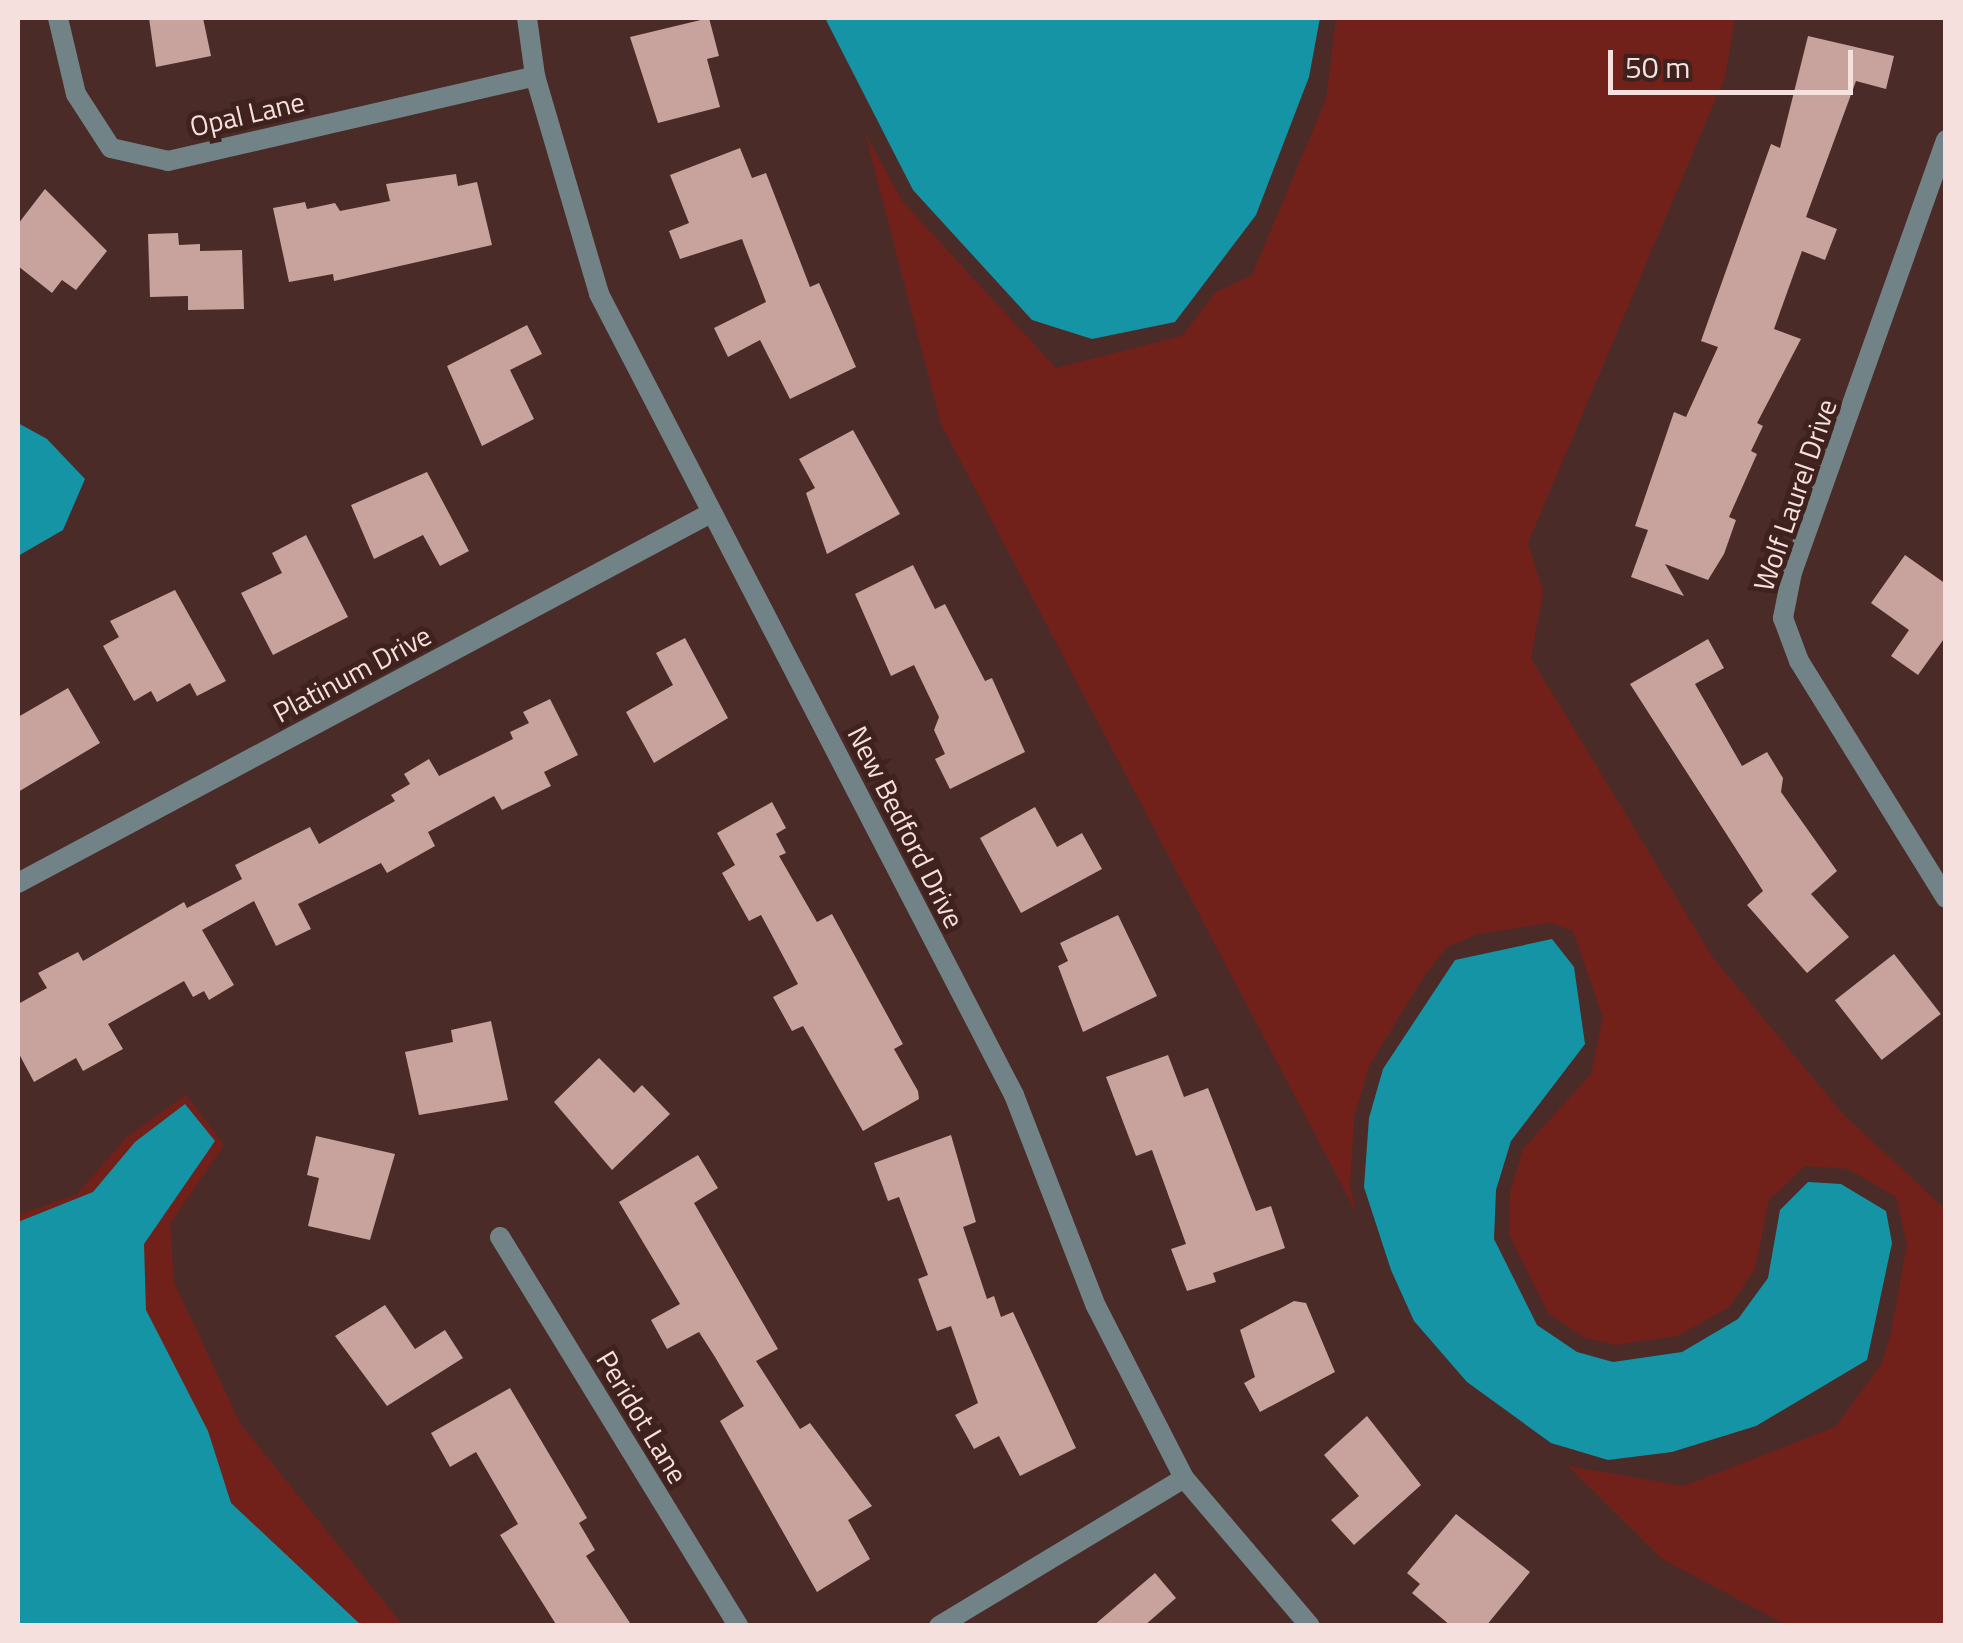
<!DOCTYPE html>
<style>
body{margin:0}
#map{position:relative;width:1963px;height:1643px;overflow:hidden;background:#4a2b27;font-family:"Titillium Web",sans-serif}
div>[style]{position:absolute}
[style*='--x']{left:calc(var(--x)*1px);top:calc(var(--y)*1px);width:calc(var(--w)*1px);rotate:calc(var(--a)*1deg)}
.green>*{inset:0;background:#72211a}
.water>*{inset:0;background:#1594a6}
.building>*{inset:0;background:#c8a29c;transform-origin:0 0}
.minor>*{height:20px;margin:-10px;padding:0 10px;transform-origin:10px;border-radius:10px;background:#718386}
span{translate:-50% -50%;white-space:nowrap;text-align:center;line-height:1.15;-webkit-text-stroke:10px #3f211d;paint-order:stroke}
.street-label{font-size:28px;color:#f5e0dd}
.frame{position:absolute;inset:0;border:20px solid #f5e0dd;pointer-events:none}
.scale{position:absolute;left:1608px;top:50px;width:245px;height:45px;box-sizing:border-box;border:5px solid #f5e0dd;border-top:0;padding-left:12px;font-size:30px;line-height:35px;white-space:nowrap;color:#f5e0dd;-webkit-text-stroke:8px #3f211d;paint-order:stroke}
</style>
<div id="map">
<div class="green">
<div style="clip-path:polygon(1336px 18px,1735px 18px,1725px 77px,1528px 543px,1543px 592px,1531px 658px,1713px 958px,1843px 1114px,1945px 1209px,1945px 1625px,1786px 1625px,1662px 1559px,1568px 1466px,1684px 1486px,1835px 1427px,1881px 1365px,1891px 1333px,1907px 1244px,1896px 1197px,1848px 1169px,1805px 1166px,1769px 1200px,1755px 1269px,1729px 1307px,1678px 1336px,1615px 1345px,1583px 1337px,1548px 1313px,1509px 1235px,1510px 1192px,1523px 1149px,1591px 1074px,1603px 1018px,1573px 931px,1551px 923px,1478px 934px,1447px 947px,1424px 976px,1369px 1066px,1354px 1117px,1350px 1187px,1356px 1212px,941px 424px,865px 133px,902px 201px,1056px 368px,1182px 336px,1216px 292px,1252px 275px,1326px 99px)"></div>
<div style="clip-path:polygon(186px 1095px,224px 1145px,170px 1224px,174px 1282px,241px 1425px,403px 1625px,18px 1626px,18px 1215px,77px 1194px,127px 1137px)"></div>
</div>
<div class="water">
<div style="clip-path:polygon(825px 18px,1320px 18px,1309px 77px,1256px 215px,1175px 322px,1092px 339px,1032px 320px,913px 190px)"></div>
<div style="clip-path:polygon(18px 423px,47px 439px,85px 479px,63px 530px,18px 556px)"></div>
<div style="clip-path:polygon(1552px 939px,1574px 967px,1585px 1044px,1511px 1141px,1496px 1190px,1494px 1239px,1537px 1325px,1577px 1352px,1613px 1362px,1682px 1352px,1738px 1319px,1768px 1278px,1780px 1210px,1808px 1182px,1841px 1184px,1886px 1211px,1892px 1243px,1867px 1360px,1756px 1426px,1672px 1452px,1608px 1460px,1551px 1443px,1467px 1382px,1414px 1321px,1391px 1270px,1364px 1187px,1369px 1118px,1383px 1069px,1455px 960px)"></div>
<div style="clip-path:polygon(185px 1104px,215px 1141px,144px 1244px,146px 1310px,208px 1431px,231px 1503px,361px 1625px,18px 1625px,18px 1222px,93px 1192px,135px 1142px)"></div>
</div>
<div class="building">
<div style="clip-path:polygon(149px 18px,203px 18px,211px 56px,156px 67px)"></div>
<div style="clip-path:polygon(709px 18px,719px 56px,707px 59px,720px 107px,658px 123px,630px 37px)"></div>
<div style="clip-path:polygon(1808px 36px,1894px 56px,1886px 89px,1856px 81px,1806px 217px,1837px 229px,1825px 260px,1802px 251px,1774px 329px,1801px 339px,1757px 423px,1763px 426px,1751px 451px,1757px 454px,1729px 517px,1736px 520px,1724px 554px,1708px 580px,1665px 564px,1684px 596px,1631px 577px,1648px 530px,1635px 526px,1674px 412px,1686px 417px,1718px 347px,1701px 341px,1771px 144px,1780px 148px)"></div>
<div style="clip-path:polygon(740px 148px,752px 178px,766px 173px,810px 287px,819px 283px,856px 367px,790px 399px,760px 340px,728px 357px,714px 328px,766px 302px,742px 239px,680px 259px,669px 231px,689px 223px,670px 175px)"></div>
<div style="clip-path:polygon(456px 174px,458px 186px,477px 182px,492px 245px,334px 281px,333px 274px,289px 282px,273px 208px,305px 202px,307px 209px,335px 203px,340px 211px,390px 201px,386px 184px)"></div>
<div style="clip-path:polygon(45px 189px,107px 251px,76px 290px,62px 280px,52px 293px,18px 266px,18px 224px)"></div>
<div style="clip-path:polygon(178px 233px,179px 245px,200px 244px,200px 251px,242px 250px,244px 309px,188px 310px,188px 296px,150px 297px,148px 234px)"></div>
<div style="clip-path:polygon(527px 325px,542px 354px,510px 370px,534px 419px,482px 446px,447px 366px)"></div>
<div style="clip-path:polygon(853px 430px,900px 514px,827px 554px,806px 493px,815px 488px,799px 459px)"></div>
<div style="clip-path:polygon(427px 472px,469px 551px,440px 566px,423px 535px,374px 559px,351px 505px)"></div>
<div style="clip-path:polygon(306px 535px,348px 617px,273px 655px,241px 593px,282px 573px,272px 553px)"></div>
<div style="clip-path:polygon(1905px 555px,1946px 584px,1946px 636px,1918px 675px,1891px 656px,1909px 630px,1871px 603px)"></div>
<div style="clip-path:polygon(913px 565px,935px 609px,945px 604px,985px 681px,992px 678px,1025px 752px,950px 789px,935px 759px,945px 754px,934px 730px,939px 717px,914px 665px,891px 676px,855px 594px)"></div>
<div style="clip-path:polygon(175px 590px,226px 681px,197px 696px,190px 683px,157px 702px,151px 691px,134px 701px,103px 646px,119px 637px,110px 621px)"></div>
<div style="clip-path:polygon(685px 638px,728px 718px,654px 763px,626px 712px,673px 685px,656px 653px)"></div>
<div style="clip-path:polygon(1708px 639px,1724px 668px,1695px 684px,1742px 766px,1767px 752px,1783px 778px,1781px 792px,1837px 871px,1811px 894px,1849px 937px,1807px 973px,1747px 905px,1763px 891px,1630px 684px)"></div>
<div style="clip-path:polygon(68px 688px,100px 743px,18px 792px,18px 717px)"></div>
<div style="clip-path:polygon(550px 699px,578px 755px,544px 772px,551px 786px,502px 810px,494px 796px,428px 832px,435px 846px,387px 873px,381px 863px,298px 904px,311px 929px,276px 946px,254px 901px,202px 930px,234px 985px,209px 1000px,204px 991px,193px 997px,184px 981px,108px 1024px,123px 1049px,83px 1071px,76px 1058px,34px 1082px,18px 1052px,18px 1004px,47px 988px,38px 973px,78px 952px,83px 961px,184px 902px,187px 908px,242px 879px,235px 865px,310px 827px,319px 844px,395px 801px,391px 795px,410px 784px,404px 774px,429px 759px,439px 776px,513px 739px,510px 732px,529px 723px,523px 712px)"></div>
<div style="clip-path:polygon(772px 802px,786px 828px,776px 834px,786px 853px,779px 856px,817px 922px,832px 914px,903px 1044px,894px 1049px,918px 1091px,919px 1099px,863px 1131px,803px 1026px,792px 1031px,773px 997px,798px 984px,761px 915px,749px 921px,722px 873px,735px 865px,717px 833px)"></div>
<div style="clip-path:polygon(1035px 807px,1057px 847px,1082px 833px,1102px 869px,1021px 913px,980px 838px)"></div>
<div style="clip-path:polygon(1118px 915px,1157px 996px,1083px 1032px,1058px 966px,1068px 961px,1060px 943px)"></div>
<div style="left:1894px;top:954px;width:76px;height:75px;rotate:52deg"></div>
<div style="clip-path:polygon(491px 1021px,508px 1100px,419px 1115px,405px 1052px,453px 1042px,451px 1030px)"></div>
<div style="clip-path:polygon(1168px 1055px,1184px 1097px,1208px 1088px,1256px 1211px,1271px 1206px,1285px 1248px,1213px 1273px,1216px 1282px,1187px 1291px,1171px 1249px,1186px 1244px,1152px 1150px,1136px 1156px,1106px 1077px)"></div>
<div style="clip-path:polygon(599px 1058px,634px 1093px,642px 1085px,670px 1114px,612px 1170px,554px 1102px)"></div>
<div style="clip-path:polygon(951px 1135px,976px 1222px,963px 1227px,987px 1299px,994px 1296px,1001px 1317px,1013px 1312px,1076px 1448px,1020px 1476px,999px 1436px,974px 1449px,955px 1415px,978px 1403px,951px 1326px,937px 1331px,918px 1279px,928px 1275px,899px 1197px,888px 1201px,874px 1163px)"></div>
<div style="clip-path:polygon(316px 1136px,395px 1154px,370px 1240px,308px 1226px,319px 1178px,307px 1175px)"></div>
<div style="clip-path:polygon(698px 1155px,718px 1188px,694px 1203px,778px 1349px,756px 1361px,800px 1429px,810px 1423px,872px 1506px,848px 1520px,870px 1559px,817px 1592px,720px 1421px,744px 1406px,715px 1357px,699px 1332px,667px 1349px,651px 1320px,680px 1304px,619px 1202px)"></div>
<div style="clip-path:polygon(1294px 1301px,1306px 1303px,1335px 1372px,1260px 1412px,1244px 1383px,1255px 1377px,1240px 1330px)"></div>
<div style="clip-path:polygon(385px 1305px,415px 1349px,445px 1330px,463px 1358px,387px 1406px,335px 1336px)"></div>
<div style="clip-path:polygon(510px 1388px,587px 1518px,579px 1523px,595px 1550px,586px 1556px,632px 1626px,557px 1626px,500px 1535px,518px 1524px,476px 1452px,450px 1467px,431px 1433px)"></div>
<div style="clip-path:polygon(1367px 1416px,1421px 1485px,1354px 1545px,1331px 1520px,1359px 1496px,1324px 1455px)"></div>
<div style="clip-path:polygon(1456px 1514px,1530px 1572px,1486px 1626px,1451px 1626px,1412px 1593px,1420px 1584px,1407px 1573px)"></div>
<div style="clip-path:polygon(1155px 1573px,1176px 1598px,1144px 1626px,1093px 1626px)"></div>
</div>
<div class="minor">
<div style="--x:58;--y:18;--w:78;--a:76.7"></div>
<div style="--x:76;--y:94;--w:64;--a:57.1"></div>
<div style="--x:111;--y:148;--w:58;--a:12.8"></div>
<div style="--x:168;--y:161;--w:377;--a:-13"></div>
<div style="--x:527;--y:18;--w:59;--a:82.1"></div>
<div style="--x:535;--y:76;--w:227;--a:73.6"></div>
<div style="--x:599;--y:294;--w:902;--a:62.61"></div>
<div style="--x:1014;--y:1095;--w:226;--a:68.8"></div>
<div style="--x:1096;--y:1306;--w:193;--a:62.9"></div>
<div style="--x:1184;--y:1478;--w:194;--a:49.6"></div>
<div style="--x:1946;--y:140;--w:459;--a:109.6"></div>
<div style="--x:1792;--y:572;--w:47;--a:101.1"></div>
<div style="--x:1783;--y:618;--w:46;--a:69.6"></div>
<div style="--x:1799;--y:661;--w:279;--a:58.2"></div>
<div style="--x:18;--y:883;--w:786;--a:-28.1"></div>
<div style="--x:500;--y:1237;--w:456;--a:58.5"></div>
<div style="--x:939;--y:1626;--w:286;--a:-31.1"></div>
</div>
<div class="street-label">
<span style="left:247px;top:114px;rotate:-13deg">Opal Lane</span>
<span style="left:1795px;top:495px;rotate:-71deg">Wolf Laurel Drive</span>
<span style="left:352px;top:674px;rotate:-28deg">Platinum Drive</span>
<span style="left:906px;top:827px;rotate:63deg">New Bedford Drive</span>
<span style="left:642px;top:1417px;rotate:59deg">Peridot Lane</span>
</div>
<div class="frame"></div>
<div class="scale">50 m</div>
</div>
